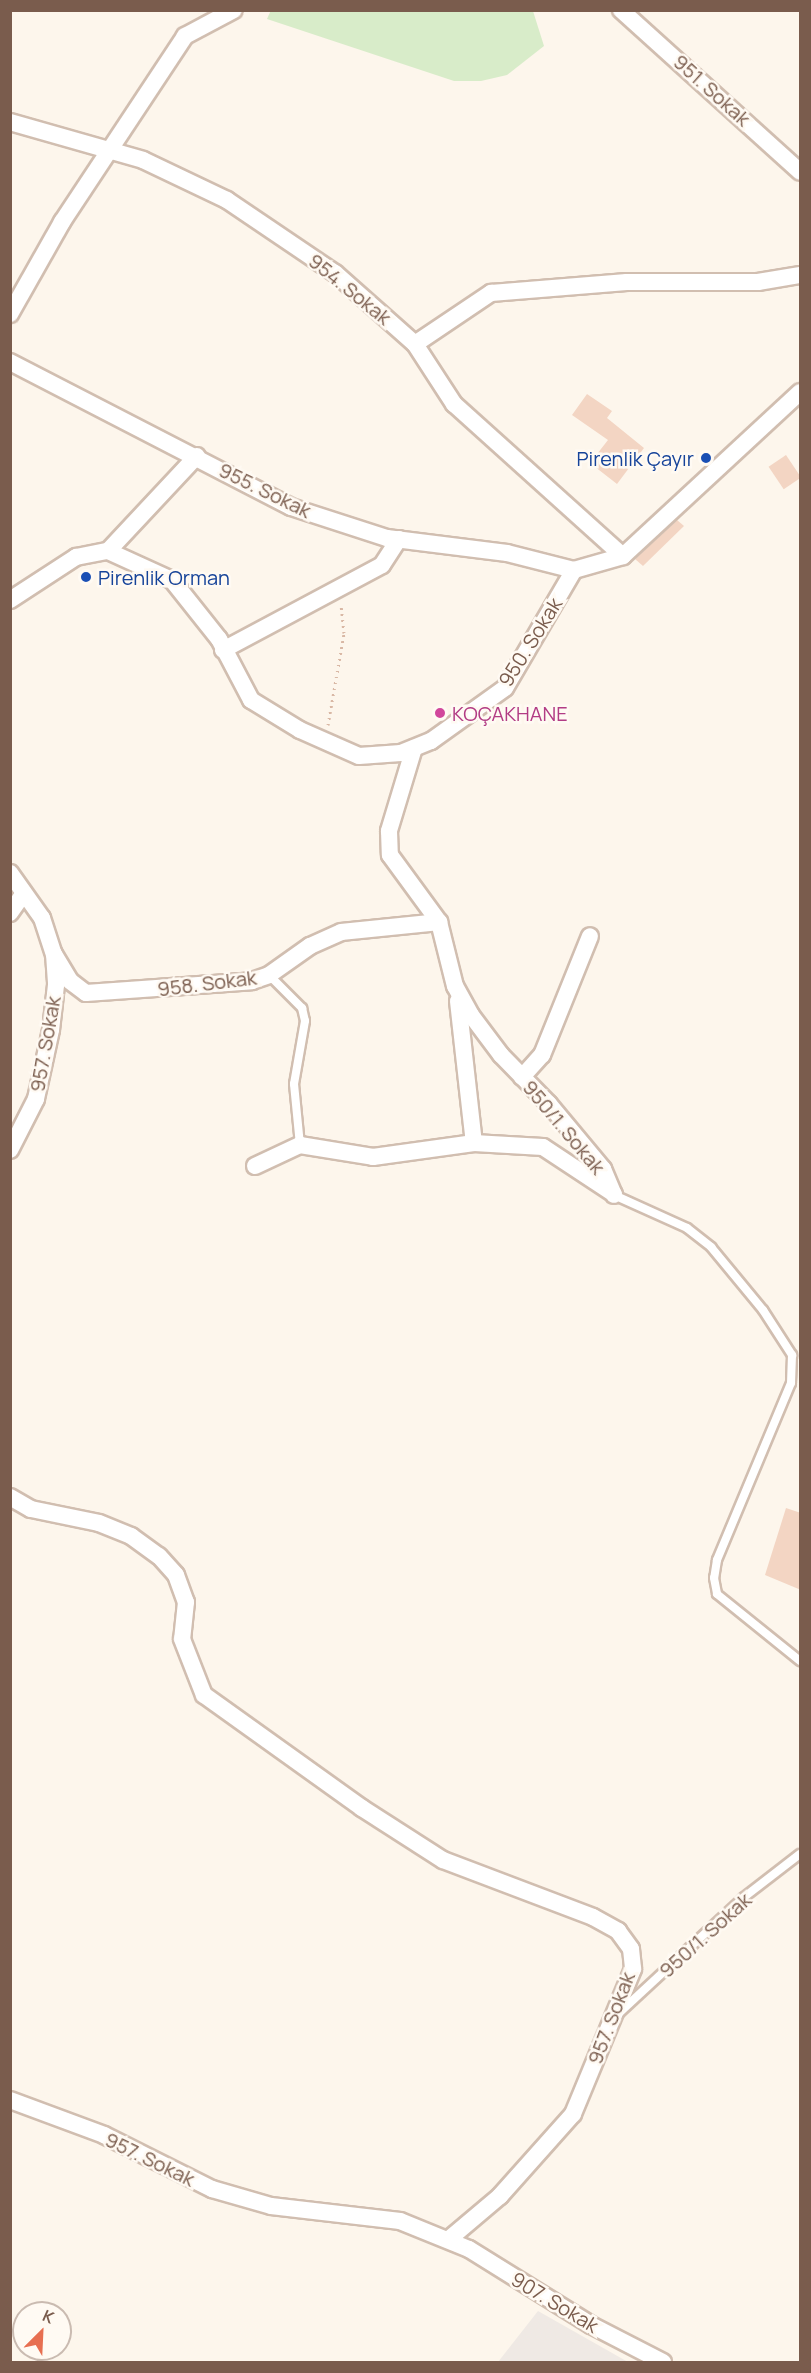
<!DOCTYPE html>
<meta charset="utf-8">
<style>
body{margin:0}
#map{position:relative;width:811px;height:2373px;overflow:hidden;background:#fdf6ec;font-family:Manrope,sans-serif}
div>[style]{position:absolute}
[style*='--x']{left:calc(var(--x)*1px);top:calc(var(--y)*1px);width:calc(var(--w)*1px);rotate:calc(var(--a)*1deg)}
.industrial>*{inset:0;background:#efe9e4}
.green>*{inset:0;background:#d8ecc9}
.building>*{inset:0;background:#f3d5c3;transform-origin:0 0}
.path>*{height:3px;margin-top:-1.5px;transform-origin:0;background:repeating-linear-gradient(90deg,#d9b8a5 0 1.5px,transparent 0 6px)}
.roads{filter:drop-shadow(2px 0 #d1beb0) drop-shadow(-2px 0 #d1beb0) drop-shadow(0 2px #d1beb0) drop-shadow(0 -2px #d1beb0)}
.lane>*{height:8px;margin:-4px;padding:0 4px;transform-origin:4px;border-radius:4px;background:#fff}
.street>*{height:16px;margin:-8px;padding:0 8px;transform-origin:8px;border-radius:8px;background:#fff}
.dots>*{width:16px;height:16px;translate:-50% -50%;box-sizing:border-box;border:3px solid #fffaf3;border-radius:50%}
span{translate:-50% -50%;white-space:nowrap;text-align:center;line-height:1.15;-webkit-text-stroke:5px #fffaf3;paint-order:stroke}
.street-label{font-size:20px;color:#7a5c4d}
.transit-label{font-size:20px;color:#164399}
.right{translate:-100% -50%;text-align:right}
.left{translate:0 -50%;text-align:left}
.hotel-label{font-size:20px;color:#b23c85}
.frame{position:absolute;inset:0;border:12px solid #7a5c4d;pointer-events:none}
.north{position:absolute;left:12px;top:2301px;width:60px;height:60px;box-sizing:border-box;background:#fffaf3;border:2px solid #cabbb1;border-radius:50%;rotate:24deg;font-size:16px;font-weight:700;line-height:24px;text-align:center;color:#7a5c4d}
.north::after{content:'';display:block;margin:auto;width:21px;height:27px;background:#e76f51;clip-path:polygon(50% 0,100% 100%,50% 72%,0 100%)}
</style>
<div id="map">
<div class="industrial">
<div style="clip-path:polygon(538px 2311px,628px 2362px,498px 2362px)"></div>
</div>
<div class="green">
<div style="clip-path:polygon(271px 10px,533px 11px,544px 46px,507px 75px,481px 81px,454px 81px,267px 19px)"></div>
</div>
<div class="building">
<div style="clip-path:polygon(587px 394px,612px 411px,607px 418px,644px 448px,617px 484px,590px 463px,608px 440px,572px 415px)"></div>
<div style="left:786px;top:455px;width:27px;height:21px;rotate:56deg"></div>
<div style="clip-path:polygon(677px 520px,684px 526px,643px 566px,635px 559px)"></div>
<div style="clip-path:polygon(786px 1508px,801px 1513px,801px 1590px,765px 1575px)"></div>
</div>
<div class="path">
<div style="--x:328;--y:725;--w:93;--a:-80.1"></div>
<div style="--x:344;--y:633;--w:29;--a:-96"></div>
</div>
<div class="roads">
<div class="lane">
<div style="--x:269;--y:975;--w:47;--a:45"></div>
<div style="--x:302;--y:1008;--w:13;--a:77"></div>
<div style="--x:305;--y:1021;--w:64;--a:99.9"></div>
<div style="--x:294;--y:1084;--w:61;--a:84.4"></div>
<div style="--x:614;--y:1195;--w:80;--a:24.3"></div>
<div style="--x:687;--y:1228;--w:31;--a:38"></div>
<div style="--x:711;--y:1247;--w:82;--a:50.5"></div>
<div style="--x:763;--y:1310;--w:54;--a:57.2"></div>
<div style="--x:792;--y:1355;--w:28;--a:92"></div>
<div style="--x:791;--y:1383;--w:192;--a:112.7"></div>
<div style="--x:717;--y:1560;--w:18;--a:99"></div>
<div style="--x:714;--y:1578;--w:16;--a:79"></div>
<div style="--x:717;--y:1594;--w:107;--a:38.9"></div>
<div style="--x:619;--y:2013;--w:169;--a:-42.8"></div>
<div style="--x:743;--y:1898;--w:72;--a:-37.7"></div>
</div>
<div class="street">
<div style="--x:621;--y:10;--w:241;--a:42.1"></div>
<div style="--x:10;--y:122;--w:138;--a:15.9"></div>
<div style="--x:143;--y:160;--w:93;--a:25.5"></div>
<div style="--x:227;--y:200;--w:130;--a:34.1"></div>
<div style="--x:335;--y:273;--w:107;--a:41.6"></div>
<div style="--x:415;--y:344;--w:72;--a:57"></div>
<div style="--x:454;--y:404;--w:227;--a:42"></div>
<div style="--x:10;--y:314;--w:106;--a:-60.5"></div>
<div style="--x:62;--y:222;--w:223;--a:-56.5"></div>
<div style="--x:185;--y:36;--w:55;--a:-28"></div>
<div style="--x:415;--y:344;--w:92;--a:-33.9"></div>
<div style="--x:491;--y:293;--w:136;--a:-4.6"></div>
<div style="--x:627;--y:282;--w:131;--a:0"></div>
<div style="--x:758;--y:282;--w:43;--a:-9.5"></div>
<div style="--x:10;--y:362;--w:316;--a:27.3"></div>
<div style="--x:291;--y:507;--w:101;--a:17.9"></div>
<div style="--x:387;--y:538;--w:121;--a:7.1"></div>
<div style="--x:507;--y:553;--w:69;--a:14.2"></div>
<div style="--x:108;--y:551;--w:130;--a:-46.9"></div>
<div style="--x:10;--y:600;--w:79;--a:-33.1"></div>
<div style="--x:76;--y:557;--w:33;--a:-11"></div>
<div style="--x:108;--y:551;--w:70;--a:24.4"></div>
<div style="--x:172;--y:580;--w:75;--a:51.5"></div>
<div style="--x:219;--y:639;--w:69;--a:62.3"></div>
<div style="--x:251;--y:700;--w:57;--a:31.5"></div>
<div style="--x:300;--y:730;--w:64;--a:23.8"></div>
<div style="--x:359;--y:756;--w:42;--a:-4.1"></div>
<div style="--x:401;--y:753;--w:32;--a:-22"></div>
<div style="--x:431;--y:741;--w:91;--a:-35.6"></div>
<div style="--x:505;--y:688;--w:137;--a:-59.7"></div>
<div style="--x:574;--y:570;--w:51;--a:-15.9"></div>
<div style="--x:623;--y:556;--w:241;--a:-42.8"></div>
<div style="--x:223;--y:650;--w:180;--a:-28.1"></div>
<div style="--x:382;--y:565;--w:31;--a:-57"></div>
<div style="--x:414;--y:748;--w:87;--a:106.8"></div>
<div style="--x:389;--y:831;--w:24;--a:88"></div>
<div style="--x:390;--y:855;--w:83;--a:53.8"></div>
<div style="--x:439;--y:922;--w:66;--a:76"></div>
<div style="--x:455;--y:986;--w:33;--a:61"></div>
<div style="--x:471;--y:1015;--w:50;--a:53.1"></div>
<div style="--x:501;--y:1055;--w:69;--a:45.6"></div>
<div style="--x:549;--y:1104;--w:85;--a:50.3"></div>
<div style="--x:603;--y:1169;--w:28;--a:67"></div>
<div style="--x:10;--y:873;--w:55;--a:54.6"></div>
<div style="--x:42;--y:918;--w:38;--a:72"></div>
<div style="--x:54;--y:954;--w:31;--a:86"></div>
<div style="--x:56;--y:985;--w:45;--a:96.3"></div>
<div style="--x:51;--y:1030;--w:71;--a:102.3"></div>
<div style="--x:36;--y:1099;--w:57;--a:117"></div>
<div style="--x:10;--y:913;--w:24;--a:-55"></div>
<div style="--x:54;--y:954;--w:31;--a:59"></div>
<div style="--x:70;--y:981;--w:20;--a:37"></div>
<div style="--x:86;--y:993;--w:127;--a:-4.1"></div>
<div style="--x:213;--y:984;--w:39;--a:-4"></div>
<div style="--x:252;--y:981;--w:18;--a:-19"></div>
<div style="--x:269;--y:975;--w:50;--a:-35.3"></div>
<div style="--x:310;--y:946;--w:34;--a:-24"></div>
<div style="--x:341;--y:932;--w:99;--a:-5.8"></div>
<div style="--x:458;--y:1001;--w:143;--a:83.6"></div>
<div style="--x:522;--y:1077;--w:30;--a:-48"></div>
<div style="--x:542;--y:1055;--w:128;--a:-68"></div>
<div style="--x:255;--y:1166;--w:50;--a:-25"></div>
<div style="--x:300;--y:1145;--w:74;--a:9.3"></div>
<div style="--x:373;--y:1157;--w:102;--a:-7.9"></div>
<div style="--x:474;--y:1143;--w:69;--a:3.3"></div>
<div style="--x:543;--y:1147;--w:85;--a:33.5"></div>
<div style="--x:10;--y:1497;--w:24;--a:30"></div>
<div style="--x:31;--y:1509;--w:69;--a:11.6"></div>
<div style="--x:99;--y:1523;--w:35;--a:22"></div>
<div style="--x:131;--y:1536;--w:34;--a:36"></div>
<div style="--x:159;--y:1556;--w:25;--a:48"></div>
<div style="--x:176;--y:1575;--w:29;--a:70"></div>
<div style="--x:186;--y:1602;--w:37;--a:96"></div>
<div style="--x:182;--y:1639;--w:60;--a:68.6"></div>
<div style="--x:204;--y:1695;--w:194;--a:35.6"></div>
<div style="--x:362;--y:1808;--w:96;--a:32.7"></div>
<div style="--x:443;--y:1860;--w:160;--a:20.8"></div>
<div style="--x:593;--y:1917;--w:29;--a:29"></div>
<div style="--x:618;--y:1931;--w:22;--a:54"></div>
<div style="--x:631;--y:1949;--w:20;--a:84"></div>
<div style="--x:633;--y:1969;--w:157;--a:112.5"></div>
<div style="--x:573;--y:2114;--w:110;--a:131.7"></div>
<div style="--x:500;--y:2196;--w:68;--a:139.8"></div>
<div style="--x:10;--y:2100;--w:100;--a:20.4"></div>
<div style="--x:104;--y:2135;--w:121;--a:26.6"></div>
<div style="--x:212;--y:2189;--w:61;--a:16.1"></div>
<div style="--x:271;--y:2206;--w:130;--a:6.6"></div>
<div style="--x:400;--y:2221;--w:74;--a:22.1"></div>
<div style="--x:469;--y:2249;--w:144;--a:31.9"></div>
<div style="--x:591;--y:2325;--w:81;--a:27.2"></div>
</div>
</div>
<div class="dots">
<div style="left:706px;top:458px;background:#1a4fb4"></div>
<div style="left:86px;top:577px;background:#1a4fb4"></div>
<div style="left:440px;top:713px;background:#d1479c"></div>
</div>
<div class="street-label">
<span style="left:712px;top:90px;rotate:42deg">951. Sokak</span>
<span style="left:350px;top:289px;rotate:39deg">954. Sokak</span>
<span style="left:265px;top:490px;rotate:26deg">955. Sokak</span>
<span style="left:530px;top:642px;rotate:-58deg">950. Sokak</span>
<span style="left:207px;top:983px;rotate:-7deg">958. Sokak</span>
<span style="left:45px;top:1044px;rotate:-80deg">957. Sokak</span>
<span style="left:564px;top:1127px;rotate:50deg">950/1. Sokak</span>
<span style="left:705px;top:1935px;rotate:-42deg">950/1. Sokak</span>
<span style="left:611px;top:2018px;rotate:-69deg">957. Sokak</span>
<span style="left:150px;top:2159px;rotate:26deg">957. Sokak</span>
<span style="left:555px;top:2302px;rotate:31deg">907. Sokak</span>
</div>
<div class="transit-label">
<span class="right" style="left:694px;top:458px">Pirenlik Çayır</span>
<span class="left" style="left:98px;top:577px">Pirenlik Orman</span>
</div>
<div class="hotel-label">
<span class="left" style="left:452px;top:713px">KOÇAKHANE</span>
</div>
<div class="frame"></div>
<div class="north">K</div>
</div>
